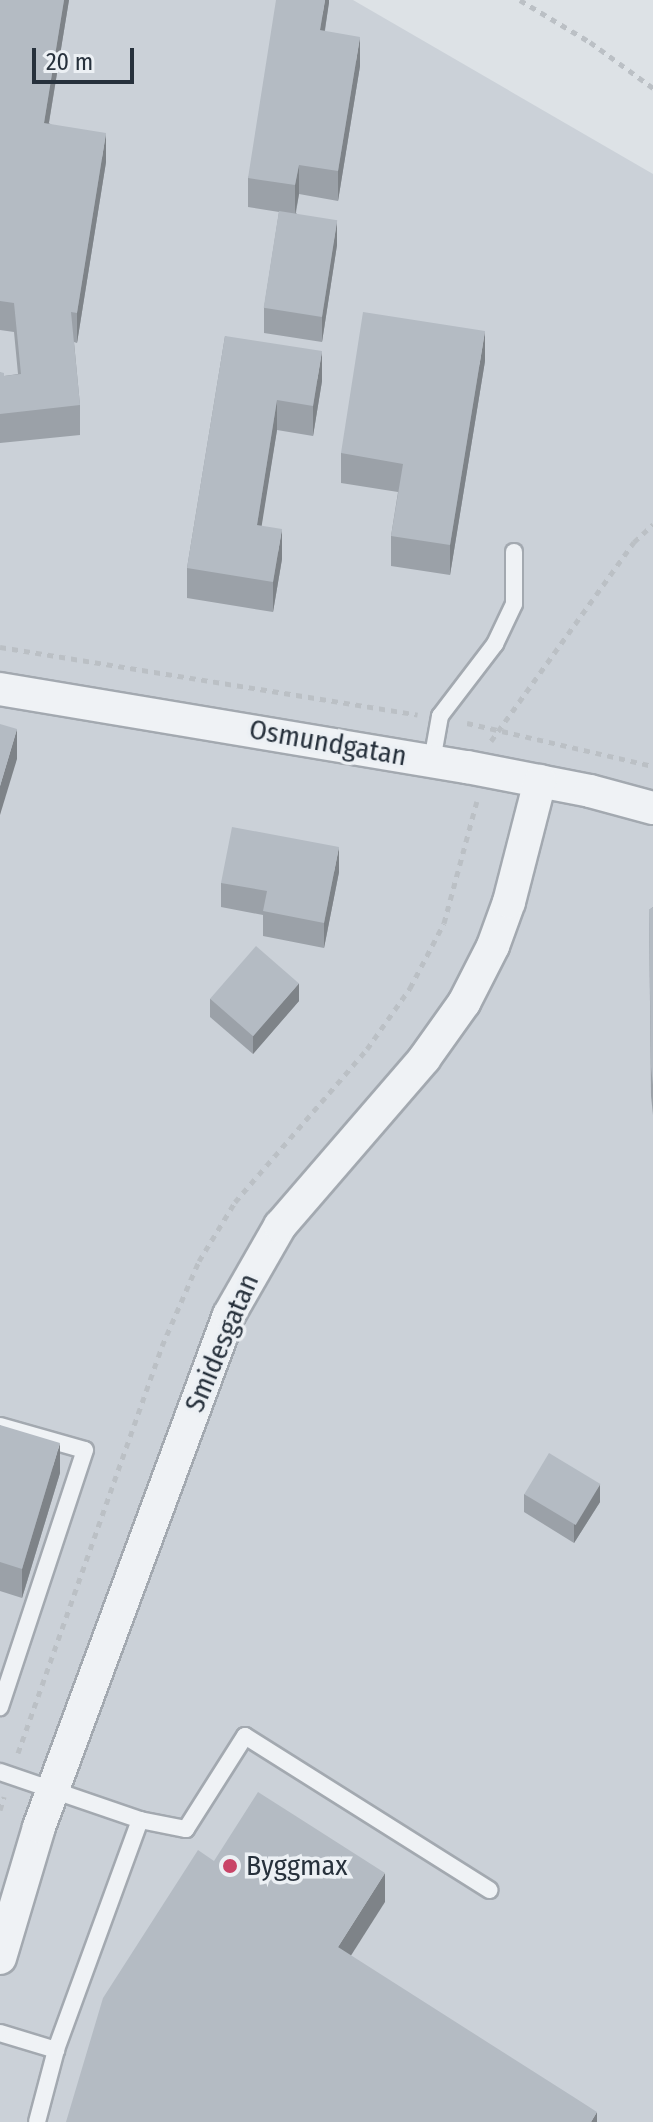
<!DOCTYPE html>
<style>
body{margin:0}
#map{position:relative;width:653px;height:2122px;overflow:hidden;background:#dde2e6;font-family:"Fira Sans Condensed",sans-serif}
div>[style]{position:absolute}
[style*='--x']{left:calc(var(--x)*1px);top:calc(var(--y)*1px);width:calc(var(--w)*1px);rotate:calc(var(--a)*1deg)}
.built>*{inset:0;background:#cbd1d8}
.path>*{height:5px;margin-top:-2.5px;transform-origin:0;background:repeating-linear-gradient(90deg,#bbc0c5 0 6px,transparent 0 12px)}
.roads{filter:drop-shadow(2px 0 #a3a9b0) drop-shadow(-2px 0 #a3a9b0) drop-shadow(0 2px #a3a9b0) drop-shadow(0 -2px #a3a9b0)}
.lane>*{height:16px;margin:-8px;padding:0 8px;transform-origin:8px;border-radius:8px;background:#eff2f5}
.street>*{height:32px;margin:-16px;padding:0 16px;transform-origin:16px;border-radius:16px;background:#eff2f5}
.wall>*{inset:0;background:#9ba1a8}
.shaded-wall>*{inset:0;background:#7e8388}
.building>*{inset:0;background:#b4bbc3;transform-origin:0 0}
.dots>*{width:22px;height:22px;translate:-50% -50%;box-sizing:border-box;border:4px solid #ecf0f4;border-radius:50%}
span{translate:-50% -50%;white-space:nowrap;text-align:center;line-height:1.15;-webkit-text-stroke:7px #ecf0f4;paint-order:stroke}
.street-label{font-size:28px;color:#27313c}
.poi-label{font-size:28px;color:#27313c}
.left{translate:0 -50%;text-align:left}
.scale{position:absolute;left:32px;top:48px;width:102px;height:36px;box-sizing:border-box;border:4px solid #27313c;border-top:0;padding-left:10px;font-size:24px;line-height:28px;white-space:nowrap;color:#27313c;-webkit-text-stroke:6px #ecf0f4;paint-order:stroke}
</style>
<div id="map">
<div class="built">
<div style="clip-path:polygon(0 0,353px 0,653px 174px,653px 2122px,0 2122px)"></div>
</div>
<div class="path">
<div style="--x:520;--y:0;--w:82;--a:31"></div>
<div style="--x:590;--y:42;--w:78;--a:36.1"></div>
<div style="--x:0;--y:647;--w:423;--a:9.2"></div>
<div style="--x:467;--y:723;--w:191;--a:13"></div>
<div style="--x:491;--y:741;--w:245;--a:-54.3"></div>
<div style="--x:634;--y:542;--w:26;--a:-43"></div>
<div style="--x:18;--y:1753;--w:432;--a:-70.5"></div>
<div style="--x:162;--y:1346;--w:93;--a:-66.5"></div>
<div style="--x:199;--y:1261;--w:69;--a:-58.6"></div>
<div style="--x:235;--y:1202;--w:202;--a:-49.2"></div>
<div style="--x:367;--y:1049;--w:75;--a:-54.8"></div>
<div style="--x:410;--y:988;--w:73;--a:-62.4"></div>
<div style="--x:444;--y:923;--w:126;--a:-74.9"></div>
<div style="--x:0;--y:1810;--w:14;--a:-73"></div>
</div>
<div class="roads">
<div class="lane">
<div style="--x:432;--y:761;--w:46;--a:-79.9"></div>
<div style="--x:440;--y:716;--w:91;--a:-52.6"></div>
<div style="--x:495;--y:644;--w:44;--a:-64.6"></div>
<div style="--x:514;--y:604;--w:52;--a:-90"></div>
<div style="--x:0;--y:1426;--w:88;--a:15.8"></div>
<div style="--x:85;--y:1450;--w:271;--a:108.3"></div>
<div style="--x:0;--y:1772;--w:148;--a:18.9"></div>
<div style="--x:140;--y:1820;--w:245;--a:110.1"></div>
<div style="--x:140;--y:1820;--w:47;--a:11.1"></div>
<div style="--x:186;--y:1829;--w:110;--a:-57.6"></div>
<div style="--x:245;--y:1736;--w:289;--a:32.2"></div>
<div style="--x:0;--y:2033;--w:59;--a:16.9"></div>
<div style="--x:56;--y:2050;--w:74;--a:104.8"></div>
</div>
<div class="street">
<div style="--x:0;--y:689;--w:473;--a:9.5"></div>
<div style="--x:467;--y:767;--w:125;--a:11"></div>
<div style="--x:590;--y:791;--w:65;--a:15.1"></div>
<div style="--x:0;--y:1958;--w:137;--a:-73.4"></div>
<div style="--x:39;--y:1827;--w:546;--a:-69.64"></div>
<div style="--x:229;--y:1315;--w:103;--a:-60.2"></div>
<div style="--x:280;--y:1226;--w:221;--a:-49.2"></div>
<div style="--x:424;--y:1059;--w:69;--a:-54.5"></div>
<div style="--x:464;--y:1003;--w:64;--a:-63"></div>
<div style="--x:493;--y:946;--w:47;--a:-70"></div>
<div style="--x:509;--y:902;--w:125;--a:-75.6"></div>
</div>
</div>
<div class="wall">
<div style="clip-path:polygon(0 0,69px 0,49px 123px,106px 162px,77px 343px,74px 342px,80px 405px,80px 435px,0 443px,0 372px,4px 376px,18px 374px,14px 332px,0 330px)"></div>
<div style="clip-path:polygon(329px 0,325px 31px,360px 66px,338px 201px,299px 194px,296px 213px,337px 245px,322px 342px,264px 333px,264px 308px,279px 212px,248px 207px,248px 178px)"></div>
<div style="clip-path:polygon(225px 336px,322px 381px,313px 436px,277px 430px,261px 526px,282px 559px,273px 612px,187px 598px,187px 568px)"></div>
<div style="clip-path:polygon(485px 361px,450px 575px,391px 566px,391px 536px,398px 492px,341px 483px,341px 453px)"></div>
<div style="clip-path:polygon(339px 872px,324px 948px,263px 936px,263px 915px,221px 907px,221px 883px)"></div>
<div style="clip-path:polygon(653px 907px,653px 1115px,651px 1096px,649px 910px)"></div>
<div style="clip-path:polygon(210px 999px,299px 1001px,253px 1054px,210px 1017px)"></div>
<div style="clip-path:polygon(0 1425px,60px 1473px,22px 1598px,0 1591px)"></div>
<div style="clip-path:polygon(524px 1494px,600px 1502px,574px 1543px,524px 1512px)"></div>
</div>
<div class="shaded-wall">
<div style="clip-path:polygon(64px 0,69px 0,44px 152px,44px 123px)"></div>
<div style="clip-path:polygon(325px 0,329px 0,329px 3px,320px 60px,320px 30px)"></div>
<div style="clip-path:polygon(360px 37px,360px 66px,338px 201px,338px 171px)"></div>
<div style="clip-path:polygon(106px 133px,106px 162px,77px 343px,77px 313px)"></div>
<div style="clip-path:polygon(299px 165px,299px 194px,295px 215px,295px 185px)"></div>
<div style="clip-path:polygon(337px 220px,337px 245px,322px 342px,322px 317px)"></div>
<div style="clip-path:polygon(485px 331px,485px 361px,450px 575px,450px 545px)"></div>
<div style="clip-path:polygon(322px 351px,322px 381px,313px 436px,313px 406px)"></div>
<div style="clip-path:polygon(277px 400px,277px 430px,257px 555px,257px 525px)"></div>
<div style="clip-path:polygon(282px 529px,282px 559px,273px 612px,273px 582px)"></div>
<div style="clip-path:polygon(17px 729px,17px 759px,0 815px,0 786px)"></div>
<div style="clip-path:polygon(339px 847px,339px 872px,324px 948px,324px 923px)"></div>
<div style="clip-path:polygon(299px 983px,299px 1001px,253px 1054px,253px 1036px)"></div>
<div style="clip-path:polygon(60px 1443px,60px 1473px,22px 1598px,22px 1569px)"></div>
<div style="clip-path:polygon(600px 1484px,600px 1502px,574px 1543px,574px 1525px)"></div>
<div style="clip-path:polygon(385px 1873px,385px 1902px,338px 1976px,338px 1947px)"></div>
<div style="clip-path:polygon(597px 2112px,597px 2122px,591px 2122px)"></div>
</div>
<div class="building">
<div style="clip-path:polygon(0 0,64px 0,44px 123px,106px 133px,77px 313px,71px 312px,80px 405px,0 414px,0 372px,4px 373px,4px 376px,21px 374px,14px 303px,0 301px)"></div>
<div style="clip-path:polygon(276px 0,325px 0,320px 30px,360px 37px,338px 171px,299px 165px,295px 185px,248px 178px)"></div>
<div style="left:279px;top:211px;width:59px;height:98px;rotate:9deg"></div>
<div style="clip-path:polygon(363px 312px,485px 331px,450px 545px,391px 536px,403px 464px,341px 453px)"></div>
<div style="clip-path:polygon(225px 336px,322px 351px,313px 406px,277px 400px,257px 525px,282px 529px,273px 582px,187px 568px)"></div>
<div style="clip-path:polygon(0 724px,17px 729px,0 786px)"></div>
<div style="clip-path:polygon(232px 827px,339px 847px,324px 923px,263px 911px,267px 891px,221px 883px)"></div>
<div style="clip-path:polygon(653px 907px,653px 1085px,651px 1067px,649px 910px)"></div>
<div style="left:256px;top:946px;width:57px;height:70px;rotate:41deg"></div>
<div style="clip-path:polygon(0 1425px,60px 1443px,22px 1569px,0 1562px)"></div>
<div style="left:549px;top:1453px;width:60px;height:48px;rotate:31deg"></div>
<div style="clip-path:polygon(258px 1792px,385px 1873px,338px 1947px,597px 2112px,591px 2122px,66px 2122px,103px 1998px,198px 1850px,214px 1861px)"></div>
</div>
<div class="dots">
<div style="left:230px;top:1866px;background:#c94467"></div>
</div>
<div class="street-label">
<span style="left:328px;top:743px;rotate:10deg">Osmundgatan</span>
<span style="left:222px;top:1343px;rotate:-67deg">Smidesgatan</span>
</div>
<div class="poi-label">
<span class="left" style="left:246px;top:1866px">Byggmax</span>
</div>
<div class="scale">20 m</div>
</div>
